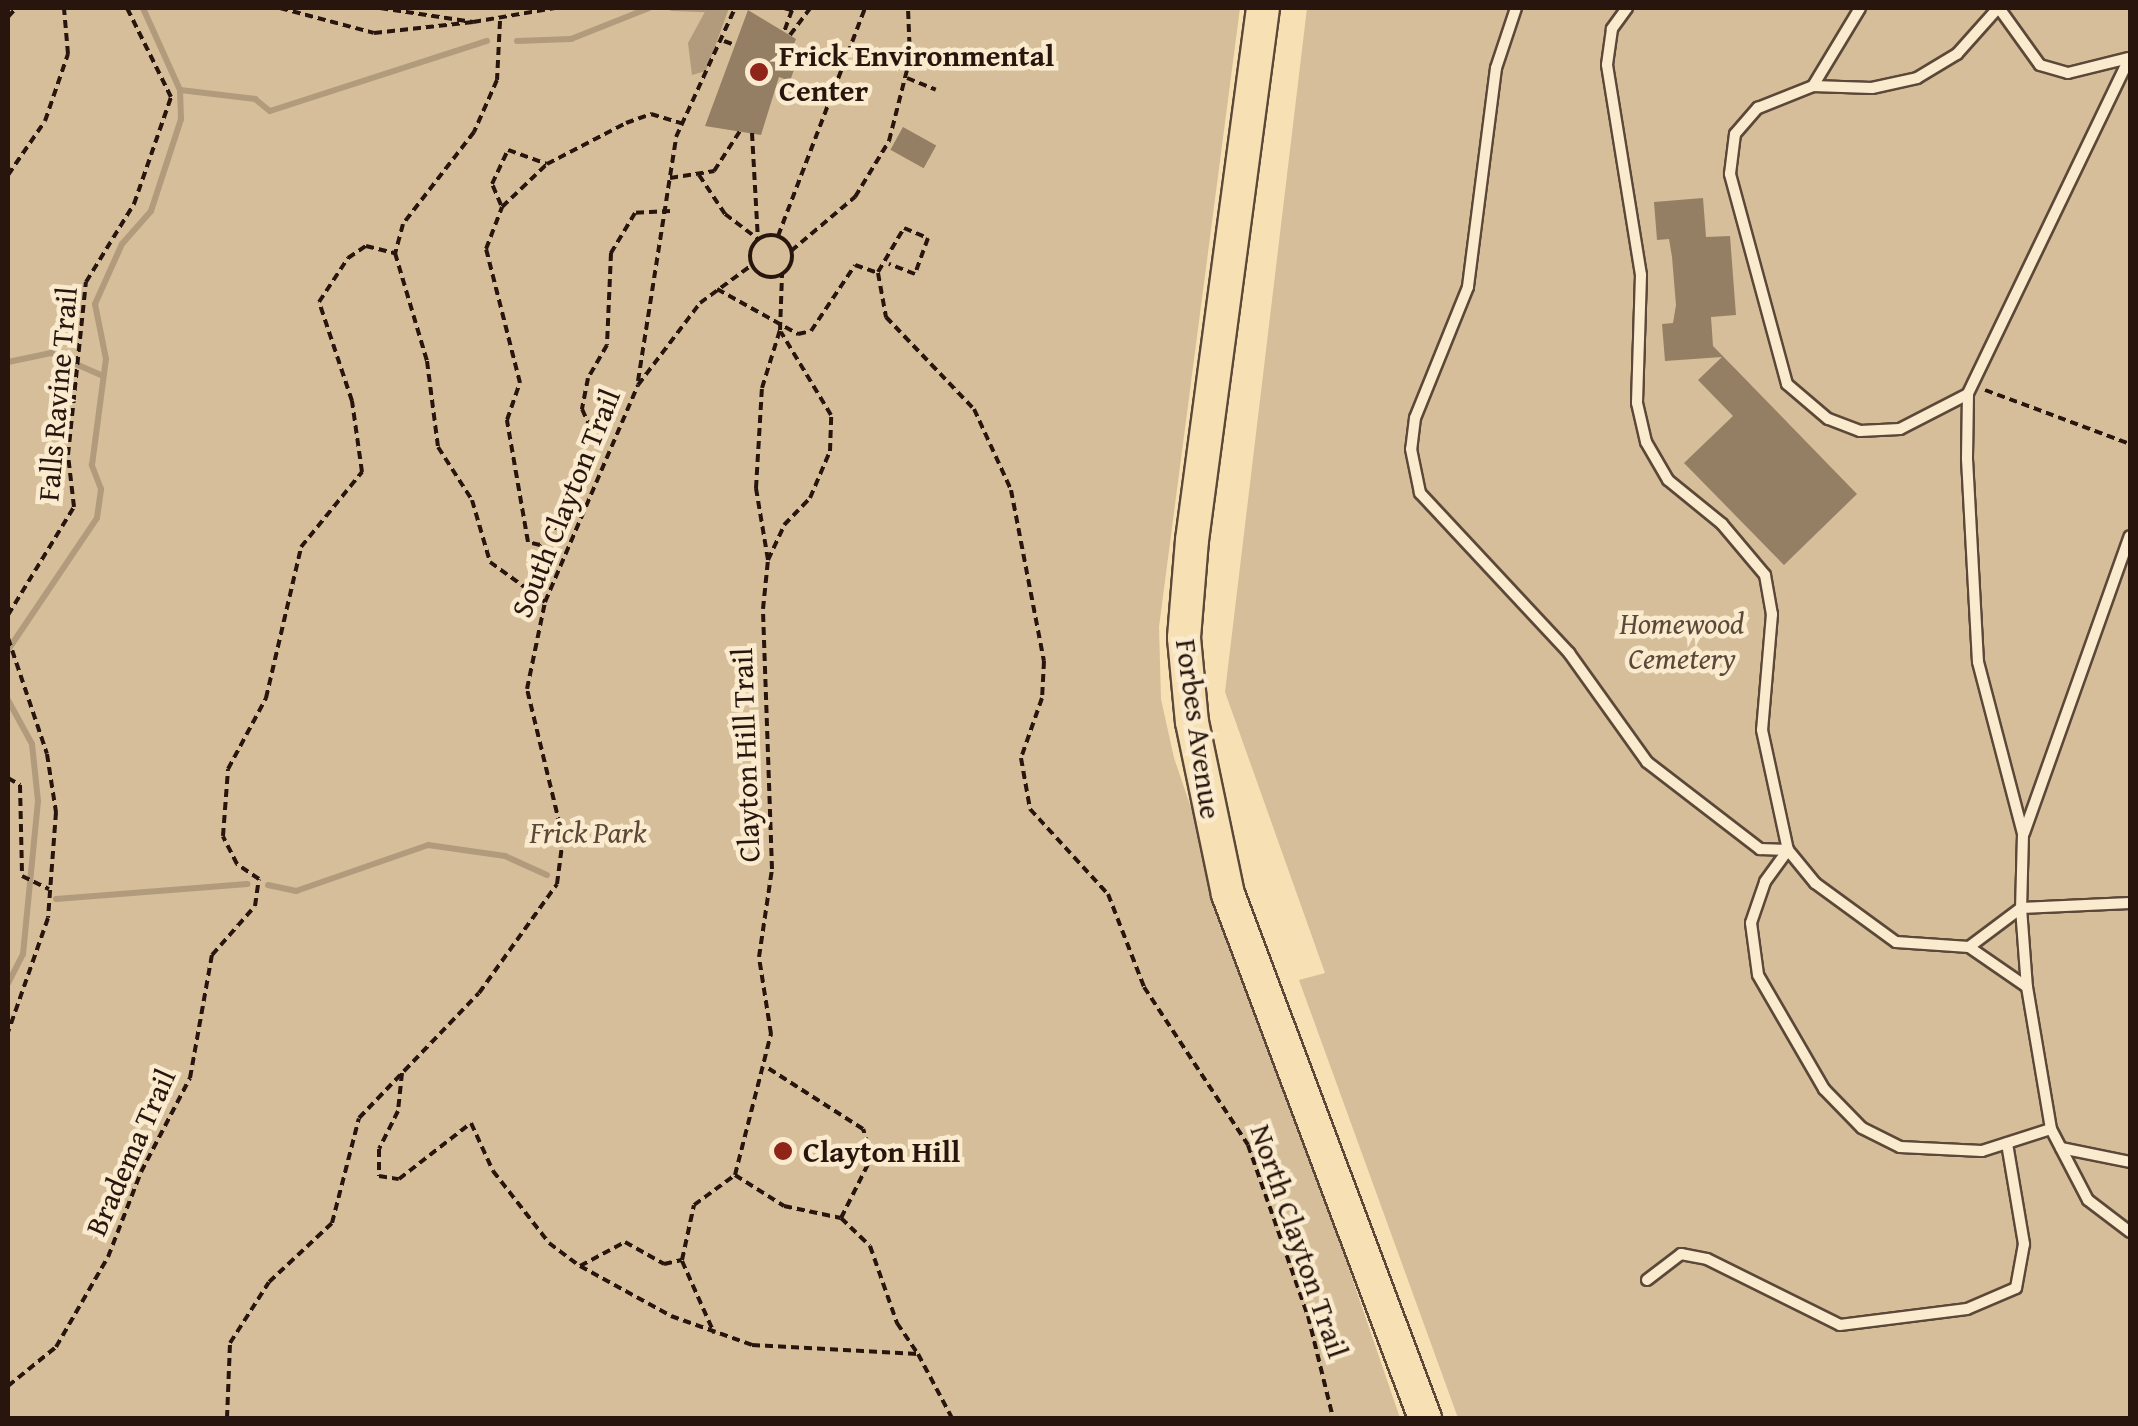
<!DOCTYPE html>
<style>
body{margin:0}
#map{position:relative;width:2138px;height:1426px;overflow:hidden;background:#f8e0b5;font-family:"Gentium Book Plus",serif}
div>[style]{position:absolute}
[style*='--x']{left:calc(var(--x)*1px);top:calc(var(--y)*1px);width:calc(var(--w)*1px);rotate:calc(var(--a)*1deg)}
.green>*{inset:0;background:#d5be99}
.water>*{inset:0;background:#b19b7c}
.stream>*{height:6px;margin:-3px;padding:0 3px;transform-origin:3px;border-radius:3px;background:#b19b7c}
.building>*{inset:0;background:#947f65;transform-origin:0 0}
.path>*{height:4px;margin-top:-2px;transform-origin:0;background:repeating-linear-gradient(90deg,#28160e 0 8px,transparent 0 13px)}
.path>.ring{margin:-2px;padding:0;box-sizing:content-box;background:none;border:4px solid #28160e;border-radius:50%}
.roads{filter:drop-shadow(2px 0 #5c4838) drop-shadow(-2px 0 #5c4838) drop-shadow(0 2px #5c4838) drop-shadow(0 -2px #5c4838)}
.service>*{height:10px;margin:-5px;padding:0 5px;transform-origin:5px;border-radius:5px;background:#faebcf}
.primary>*{height:32px;margin:-16px;padding:0 16px;transform-origin:16px;border-radius:16px;background:#f8e0b5}
.dots>*{width:28px;height:28px;translate:-50% -50%;box-sizing:border-box;border:5px solid #faebcf;border-radius:50%}
span{translate:-50% -50%;white-space:nowrap;text-align:center;line-height:1.15;-webkit-text-stroke:9px #faebcf;paint-order:stroke}
.poi-label{font-size:30px;color:#28160e;font-weight:700}
.left{translate:0 -50%;text-align:left}
.street-label{font-size:30px;color:#28160e}
.park-label{font-size:30px;color:#5c4838;font-style:italic}
.frame{position:absolute;inset:0;border:10px solid #28160e;pointer-events:none}
</style>
<div id="map">
<div class="green">
<div style="clip-path:polygon(8px 8px,1240px 8px,1159px 627px,1161px 699px,1174px 758px,1400px 1418px,8px 1418px)"></div>
<div style="clip-path:polygon(1307px 8px,2130px 8px,2130px 1418px,1458px 1418px,1299px 980px,1325px 973px,1225px 692px)"></div>
</div>
<div class="water">
<div style="clip-path:polygon(707px 8px,729px 8px,706px 71px,692px 75px,688px 43px)"></div>
</div>
<div class="stream">
<div style="--x:672;--y:8;--w:34;--a:2"></div>
<div style="--x:517;--y:41;--w:54;--a:-2.1"></div>
<div style="--x:571;--y:39;--w:84;--a:-21.7"></div>
<div style="--x:180;--y:90;--w:76;--a:6.8"></div>
<div style="--x:255;--y:99;--w:19;--a:39"></div>
<div style="--x:270;--y:111;--w:228;--a:-17.9"></div>
<div style="--x:8;--y:362;--w:44;--a:-11.8"></div>
<div style="--x:51;--y:353;--w:57;--a:23.9"></div>
<div style="--x:8;--y:650;--w:159;--a:-56"></div>
<div style="--x:97;--y:518;--w:29;--a:-82"></div>
<div style="--x:101;--y:489;--w:26;--a:-111"></div>
<div style="--x:92;--y:465;--w:107;--a:-82.5"></div>
<div style="--x:106;--y:359;--w:56;--a:-101.3"></div>
<div style="--x:95;--y:304;--w:66;--a:-65.8"></div>
<div style="--x:122;--y:244;--w:44;--a:-48.7"></div>
<div style="--x:151;--y:211;--w:97;--a:-71.9"></div>
<div style="--x:181;--y:119;--w:29;--a:-92"></div>
<div style="--x:180;--y:90;--w:90;--a:-114.3"></div>
<div style="--x:8;--y:700;--w:50;--a:61.4"></div>
<div style="--x:32;--y:744;--w:57;--a:84"></div>
<div style="--x:38;--y:801;--w:154;--a:95.6"></div>
<div style="--x:23;--y:954;--w:33;--a:117"></div>
<div style="--x:268;--y:885;--w:29;--a:12"></div>
<div style="--x:296;--y:891;--w:140;--a:-19.2"></div>
<div style="--x:428;--y:845;--w:78;--a:8.1"></div>
<div style="--x:505;--y:856;--w:46;--a:24.3"></div>
<div style="--x:56;--y:899;--w:192;--a:-4.5"></div>
</div>
<div class="building">
<div style="clip-path:polygon(748px 10px,796px 39px,792px 49px,800px 53px,790px 81px,779px 77px,761px 135px,705px 126px)"></div>
<div style="left:903px;top:127px;width:38px;height:26px;rotate:29deg"></div>
<div style="clip-path:polygon(1703px 198px,1706px 237px,1730px 236px,1736px 315px,1711px 317px,1713px 346px,1857px 494px,1784px 565px,1684px 463px,1733px 416px,1698px 380px,1722px 357px,1665px 361px,1662px 324px,1673px 323px,1676px 305px,1672px 257px,1669px 239px,1657px 240px,1654px 202px)"></div>
</div>
<div class="path">
<div style="--x:280;--y:8;--w:97;--a:14.9"></div>
<div style="--x:374;--y:33;--w:100;--a:-6.3"></div>
<div style="--x:380;--y:8;--w:94;--a:8.6"></div>
<div style="--x:473;--y:22;--w:83;--a:-9.7"></div>
<div style="--x:784;--y:8;--w:8;--a:14"></div>
<div style="--x:792;--y:10;--w:23;--a:110"></div>
<div style="--x:8;--y:17;--w:12;--a:-48"></div>
<div style="--x:500;--y:21;--w:59;--a:92.9"></div>
<div style="--x:497;--y:80;--w:57;--a:113.9"></div>
<div style="--x:474;--y:132;--w:116;--a:127.7"></div>
<div style="--x:403;--y:224;--w:30;--a:105"></div>
<div style="--x:395;--y:253;--w:113;--a:73.5"></div>
<div style="--x:427;--y:361;--w:87;--a:82.7"></div>
<div style="--x:438;--y:447;--w:63;--a:57.3"></div>
<div style="--x:472;--y:500;--w:65;--a:73.8"></div>
<div style="--x:490;--y:562;--w:68;--a:36"></div>
<div style="--x:790;--y:35;--w:34;--a:-53"></div>
<div style="--x:724;--y:41;--w:12;--a:20"></div>
<div style="--x:907;--y:78;--w:31;--a:22"></div>
<div style="--x:752;--y:133;--w:106;--a:86.8"></div>
<div style="--x:8;--y:175;--w:65;--a:-55.6"></div>
<div style="--x:45;--y:121;--w:71;--a:-71.1"></div>
<div style="--x:68;--y:54;--w:46;--a:-95"></div>
<div style="--x:699;--y:175;--w:47;--a:56.3"></div>
<div style="--x:725;--y:214;--w:41;--a:37.1"></div>
<div style="--x:670;--y:178;--w:45;--a:-9"></div>
<div style="--x:714;--y:171;--w:48;--a:-57"></div>
<div style="--x:501;--y:205;--w:23;--a:-113"></div>
<div style="--x:492;--y:184;--w:38;--a:-65"></div>
<div style="--x:508;--y:150;--w:41;--a:19.7"></div>
<div style="--x:670;--y:211;--w:35;--a:177"></div>
<div style="--x:635;--y:213;--w:47;--a:121"></div>
<div style="--x:611;--y:253;--w:92;--a:92.5"></div>
<div style="--x:607;--y:345;--w:38;--a:120"></div>
<div style="--x:588;--y:378;--w:32;--a:101"></div>
<div style="--x:582;--y:409;--w:17;--a:66"></div>
<div style="--x:589;--y:425;--w:53;--a:94.3"></div>
<div style="--x:585;--y:478;--w:67;--a:120.4"></div>
<div style="--x:551;--y:536;--w:14;--a:141"></div>
<div style="--x:540;--y:545;--w:12;--a:-166"></div>
<div style="--x:528;--y:542;--w:124;--a:-99.8"></div>
<div style="--x:507;--y:420;--w:39;--a:-71"></div>
<div style="--x:520;--y:383;--w:138;--a:-104.2"></div>
<div style="--x:486;--y:249;--w:45;--a:-69.1"></div>
<div style="--x:502;--y:207;--w:62;--a:-43.7"></div>
<div style="--x:547;--y:164;--w:89;--a:-27.4"></div>
<div style="--x:626;--y:123;--w:27;--a:-20"></div>
<div style="--x:651;--y:114;--w:34;--a:17"></div>
<div class="ring" style="left:750px;top:235px;width:38px;height:38px"></div>
<div style="--x:778;--y:236;--w:244;--a:-69.1"></div>
<div style="--x:791;--y:251;--w:84;--a:-40.2"></div>
<div style="--x:855;--y:197;--w:66;--a:-58.7"></div>
<div style="--x:889;--y:141;--w:86;--a:-75.8"></div>
<div style="--x:910;--y:58;--w:50;--a:-92.3"></div>
<div style="--x:878;--y:272;--w:51;--a:-59.4"></div>
<div style="--x:904;--y:228;--w:26;--a:23"></div>
<div style="--x:928;--y:238;--w:38;--a:110"></div>
<div style="--x:915;--y:274;--w:28;--a:-159"></div>
<div style="--x:878;--y:273;--w:45;--a:79.7"></div>
<div style="--x:886;--y:317;--w:127;--a:46.3"></div>
<div style="--x:974;--y:409;--w:89;--a:65.4"></div>
<div style="--x:1011;--y:490;--w:174;--a:79.1"></div>
<div style="--x:1044;--y:661;--w:37;--a:93"></div>
<div style="--x:1042;--y:698;--w:64;--a:109.3"></div>
<div style="--x:1021;--y:758;--w:52;--a:80"></div>
<div style="--x:1030;--y:809;--w:115;--a:47.5"></div>
<div style="--x:1108;--y:894;--w:100;--a:68.8"></div>
<div style="--x:1144;--y:987;--w:189;--a:56.6"></div>
<div style="--x:1248;--y:1145;--w:181;--a:70.7"></div>
<div style="--x:1308;--y:1316;--w:105;--a:76.2"></div>
<div style="--x:717;--y:289;--w:93;--a:29.1"></div>
<div style="--x:798;--y:334;--w:13;--a:-13"></div>
<div style="--x:811;--y:331;--w:79;--a:-56.3"></div>
<div style="--x:855;--y:265;--w:24;--a:19"></div>
<div style="--x:638;--y:381;--w:247;--a:-81.1"></div>
<div style="--x:676;--y:137;--w:142;--a:-65.4"></div>
<div style="--x:1985;--y:390;--w:155;--a:20.4"></div>
<div style="--x:768;--y:560;--w:38;--a:-65"></div>
<div style="--x:784;--y:525;--w:37;--a:-46"></div>
<div style="--x:810;--y:498;--w:51;--a:-66.9"></div>
<div style="--x:830;--y:451;--w:36;--a:-88"></div>
<div style="--x:831;--y:415;--w:97;--a:-121.1"></div>
<div style="--x:8;--y:615;--w:127;--a:-58.6"></div>
<div style="--x:74;--y:507;--w:52;--a:-96.6"></div>
<div style="--x:68;--y:455;--w:174;--a:-84.1"></div>
<div style="--x:86;--y:282;--w:92;--a:-58.4"></div>
<div style="--x:134;--y:204;--w:113;--a:-70.9"></div>
<div style="--x:171;--y:97;--w:99;--a:-116.3"></div>
<div style="--x:8;--y:638;--w:122;--a:71.4"></div>
<div style="--x:47;--y:754;--w:59;--a:81.2"></div>
<div style="--x:56;--y:812;--w:106;--a:94.3"></div>
<div style="--x:48;--y:918;--w:121;--a:109.3"></div>
<div style="--x:8;--y:778;--w:14;--a:30"></div>
<div style="--x:20;--y:785;--w:91;--a:88.7"></div>
<div style="--x:22;--y:876;--w:30;--a:26"></div>
<div style="--x:402;--y:1073;--w:38;--a:96"></div>
<div style="--x:398;--y:1111;--w:42;--a:116.6"></div>
<div style="--x:379;--y:1149;--w:27;--a:90"></div>
<div style="--x:379;--y:1176;--w:20;--a:9"></div>
<div style="--x:399;--y:1179;--w:91;--a:-37.9"></div>
<div style="--x:471;--y:1123;--w:53;--a:65.4"></div>
<div style="--x:493;--y:1171;--w:91;--a:52.1"></div>
<div style="--x:549;--y:1243;--w:39;--a:37"></div>
<div style="--x:580;--y:1266;--w:51;--a:-28.1"></div>
<div style="--x:625;--y:1242;--w:45;--a:29.4"></div>
<div style="--x:664;--y:1264;--w:18;--a:-13"></div>
<div style="--x:682;--y:1260;--w:56;--a:-77.7"></div>
<div style="--x:694;--y:1205;--w:51;--a:-36.2"></div>
<div style="--x:735;--y:1175;--w:146;--a:-75.7"></div>
<div style="--x:771;--y:1034;--w:78;--a:-98.9"></div>
<div style="--x:759;--y:957;--w:89;--a:-81.6"></div>
<div style="--x:772;--y:869;--w:260;--a:-92"></div>
<div style="--x:763;--y:609;--w:49;--a:-84.2"></div>
<div style="--x:768;--y:560;--w:73;--a:-99.5"></div>
<div style="--x:756;--y:488;--w:100;--a:-86.6"></div>
<div style="--x:762;--y:388;--w:61;--a:-72.8"></div>
<div style="--x:780;--y:330;--w:55;--a:-87.9"></div>
<div style="--x:735;--y:1175;--w:58;--a:32.3"></div>
<div style="--x:784;--y:1206;--w:58;--a:11.9"></div>
<div style="--x:841;--y:1218;--w:67;--a:-63.4"></div>
<div style="--x:871;--y:1158;--w:30;--a:-105"></div>
<div style="--x:863;--y:1129;--w:113;--a:-147.3"></div>
<div style="--x:841;--y:1218;--w:40;--a:44"></div>
<div style="--x:870;--y:1246;--w:82;--a:70.7"></div>
<div style="--x:897;--y:1323;--w:37;--a:56"></div>
<div style="--x:682;--y:1261;--w:79;--a:66"></div>
<div style="--x:580;--y:1266;--w:104;--a:28.8"></div>
<div style="--x:671;--y:1316;--w:86;--a:19.7"></div>
<div style="--x:752;--y:1345;--w:166;--a:3.1"></div>
<div style="--x:918;--y:1354;--w:72;--a:62"></div>
<div style="--x:8;--y:1386;--w:62;--a:-39.1"></div>
<div style="--x:56;--y:1347;--w:104;--a:-60"></div>
<div style="--x:108;--y:1257;--w:91;--a:-68.8"></div>
<div style="--x:141;--y:1172;--w:106;--a:-62.5"></div>
<div style="--x:190;--y:1078;--w:125;--a:-79.9"></div>
<div style="--x:212;--y:955;--w:65;--a:-48.7"></div>
<div style="--x:255;--y:906;--w:27;--a:-82"></div>
<div style="--x:259;--y:879;--w:27;--a:-146"></div>
<div style="--x:237;--y:864;--w:31;--a:-117"></div>
<div style="--x:223;--y:836;--w:67;--a:-85.7"></div>
<div style="--x:228;--y:769;--w:81;--a:-61.8"></div>
<div style="--x:266;--y:698;--w:155;--a:-76.9"></div>
<div style="--x:301;--y:547;--w:97;--a:-50.9"></div>
<div style="--x:362;--y:472;--w:72;--a:-98"></div>
<div style="--x:352;--y:401;--w:104;--a:-108.4"></div>
<div style="--x:319;--y:302;--w:53;--a:-56.6"></div>
<div style="--x:348;--y:258;--w:22;--a:-34"></div>
<div style="--x:366;--y:246;--w:30;--a:14"></div>
<div style="--x:227;--y:1418;--w:75;--a:-87.7"></div>
<div style="--x:230;--y:1343;--w:72;--a:-57.4"></div>
<div style="--x:269;--y:1282;--w:86;--a:-43.1"></div>
<div style="--x:332;--y:1223;--w:108;--a:-75.6"></div>
<div style="--x:359;--y:1118;--w:173;--a:-46.2"></div>
<div style="--x:479;--y:993;--w:134;--a:-54.4"></div>
<div style="--x:557;--y:884;--w:46;--a:-82.6"></div>
<div style="--x:563;--y:838;--w:153;--a:-103.6"></div>
<div style="--x:527;--y:689;--w:89;--a:-78.3"></div>
<div style="--x:545;--y:602;--w:236;--a:-66.8"></div>
<div style="--x:638;--y:385;--w:103;--a:-52.9"></div>
<div style="--x:700;--y:303;--w:64;--a:-36.2"></div>
</div>
<div class="roads">
<div class="service">
<div style="--x:1516;--y:8;--w:63;--a:108.4"></div>
<div style="--x:1496;--y:68;--w:221;--a:97.3"></div>
<div style="--x:1468;--y:287;--w:141;--a:112"></div>
<div style="--x:1415;--y:418;--w:31;--a:97"></div>
<div style="--x:1411;--y:449;--w:45;--a:78.4"></div>
<div style="--x:1420;--y:493;--w:219;--a:47"></div>
<div style="--x:1569;--y:653;--w:134;--a:54.4"></div>
<div style="--x:1647;--y:762;--w:143;--a:37.6"></div>
<div style="--x:1760;--y:849;--w:28;--a:2"></div>
<div style="--x:1627;--y:8;--w:26;--a:126"></div>
<div style="--x:1612;--y:29;--w:36;--a:98"></div>
<div style="--x:1607;--y:65;--w:213;--a:80.8"></div>
<div style="--x:1641;--y:275;--w:128;--a:91.8"></div>
<div style="--x:1637;--y:403;--w:40;--a:77"></div>
<div style="--x:1646;--y:442;--w:44;--a:59.9"></div>
<div style="--x:1668;--y:480;--w:70;--a:39.2"></div>
<div style="--x:1722;--y:524;--w:67;--a:49.9"></div>
<div style="--x:1765;--y:575;--w:40;--a:80"></div>
<div style="--x:1772;--y:614;--w:116;--a:94.9"></div>
<div style="--x:1762;--y:730;--w:123;--a:77.8"></div>
<div style="--x:1788;--y:850;--w:43;--a:50.7"></div>
<div style="--x:1815;--y:883;--w:100;--a:36.1"></div>
<div style="--x:1896;--y:942;--w:73;--a:3.9"></div>
<div style="--x:1969;--y:947;--w:70;--a:34.6"></div>
<div style="--x:2027;--y:987;--w:144;--a:80.4"></div>
<div style="--x:2051;--y:1129;--w:80;--a:62.5"></div>
<div style="--x:2088;--y:1200;--w:53;--a:37.3"></div>
<div style="--x:1999;--y:8;--w:70;--a:54.3"></div>
<div style="--x:2040;--y:65;--w:29;--a:16"></div>
<div style="--x:2068;--y:73;--w:63;--a:-13.8"></div>
<div style="--x:2129;--y:59;--w:372;--a:115.7"></div>
<div style="--x:1968;--y:394;--w:65;--a:90.9"></div>
<div style="--x:1967;--y:459;--w:203;--a:86.9"></div>
<div style="--x:1978;--y:662;--w:178;--a:75.3"></div>
<div style="--x:2023;--y:834;--w:74;--a:91.5"></div>
<div style="--x:2021;--y:908;--w:109;--a:-2.6"></div>
<div style="--x:1813;--y:86;--w:91;--a:-58.9"></div>
<div style="--x:1968;--y:394;--w:76;--a:152.8"></div>
<div style="--x:1900;--y:429;--w:40;--a:177.1"></div>
<div style="--x:1860;--y:431;--w:34;--a:-159"></div>
<div style="--x:1828;--y:419;--w:54;--a:-139.5"></div>
<div style="--x:1787;--y:384;--w:218;--a:-105.2"></div>
<div style="--x:1730;--y:174;--w:40;--a:-82.9"></div>
<div style="--x:1735;--y:134;--w:35;--a:-49"></div>
<div style="--x:1758;--y:108;--w:59;--a:-21.8"></div>
<div style="--x:1813;--y:86;--w:59;--a:1.9"></div>
<div style="--x:1872;--y:88;--w:46;--a:-12.5"></div>
<div style="--x:1917;--y:78;--w:47;--a:-31"></div>
<div style="--x:1957;--y:54;--w:62;--a:-48.3"></div>
<div style="--x:2024;--y:833;--w:315;--a:-70.4"></div>
<div style="--x:1788;--y:850;--w:39;--a:126"></div>
<div style="--x:1765;--y:882;--w:43;--a:108.9"></div>
<div style="--x:1751;--y:923;--w:52;--a:82.3"></div>
<div style="--x:1758;--y:975;--w:132;--a:59.9"></div>
<div style="--x:1824;--y:1089;--w:54;--a:45.7"></div>
<div style="--x:1862;--y:1128;--w:42;--a:26.6"></div>
<div style="--x:1900;--y:1147;--w:82;--a:2.8"></div>
<div style="--x:1982;--y:1151;--w:72;--a:-17.7"></div>
<div style="--x:1969;--y:947;--w:65;--a:-36.9"></div>
<div style="--x:2021;--y:908;--w:79;--a:85.7"></div>
<div style="--x:2061;--y:1148;--w:70;--a:11.5"></div>
<div style="--x:1647;--y:1280;--w:43;--a:-37.4"></div>
<div style="--x:1681;--y:1254;--w:26;--a:11"></div>
<div style="--x:1707;--y:1259;--w:148;--a:26.4"></div>
<div style="--x:1840;--y:1325;--w:128;--a:-7.2"></div>
<div style="--x:1967;--y:1309;--w:53;--a:-23.2"></div>
<div style="--x:2016;--y:1288;--w:45;--a:-79.7"></div>
<div style="--x:2024;--y:1244;--w:102;--a:-99.6"></div>
</div>
<div class="primary">
<div style="--x:1263;--y:8;--w:537;--a:97.6"></div>
<div style="--x:1192;--y:540;--w:98;--a:94.7"></div>
<div style="--x:1184;--y:638;--w:84;--a:84.6"></div>
<div style="--x:1192;--y:722;--w:176;--a:78.2"></div>
<div style="--x:1228;--y:894;--w:560;--a:69.4"></div>
</div>
</div>
<div class="dots">
<div style="left:759px;top:72px;background:#8f2418"></div>
<div style="left:783px;top:1151px;background:#8f2418"></div>
</div>
<div class="poi-label">
<span class="left" style="left:779px;top:72px">Frick Environmental<br>Center</span>
<span class="left" style="left:803px;top:1151px">Clayton Hill</span>
</div>
<div class="street-label">
<span style="left:57px;top:394px;rotate:-85deg">Falls Ravine Trail</span>
<span style="left:565px;top:503px;rotate:-68deg">South Clayton Trail</span>
<span style="left:1199px;top:729px;rotate:82deg">Forbes Avenue</span>
<span style="left:745px;top:755px;rotate:-92deg">Clayton Hill Trail</span>
<span style="left:130px;top:1152px;rotate:-66deg">Bradema Trail</span>
<span style="left:1300px;top:1241px;rotate:71deg">North Clayton Trail</span>
</div>
<div class="park-label">
<span style="left:1682px;top:640px">Homewood<br>Cemetery</span>
<span style="left:588px;top:832px">Frick Park</span>
</div>
<div class="frame"></div>
</div>
